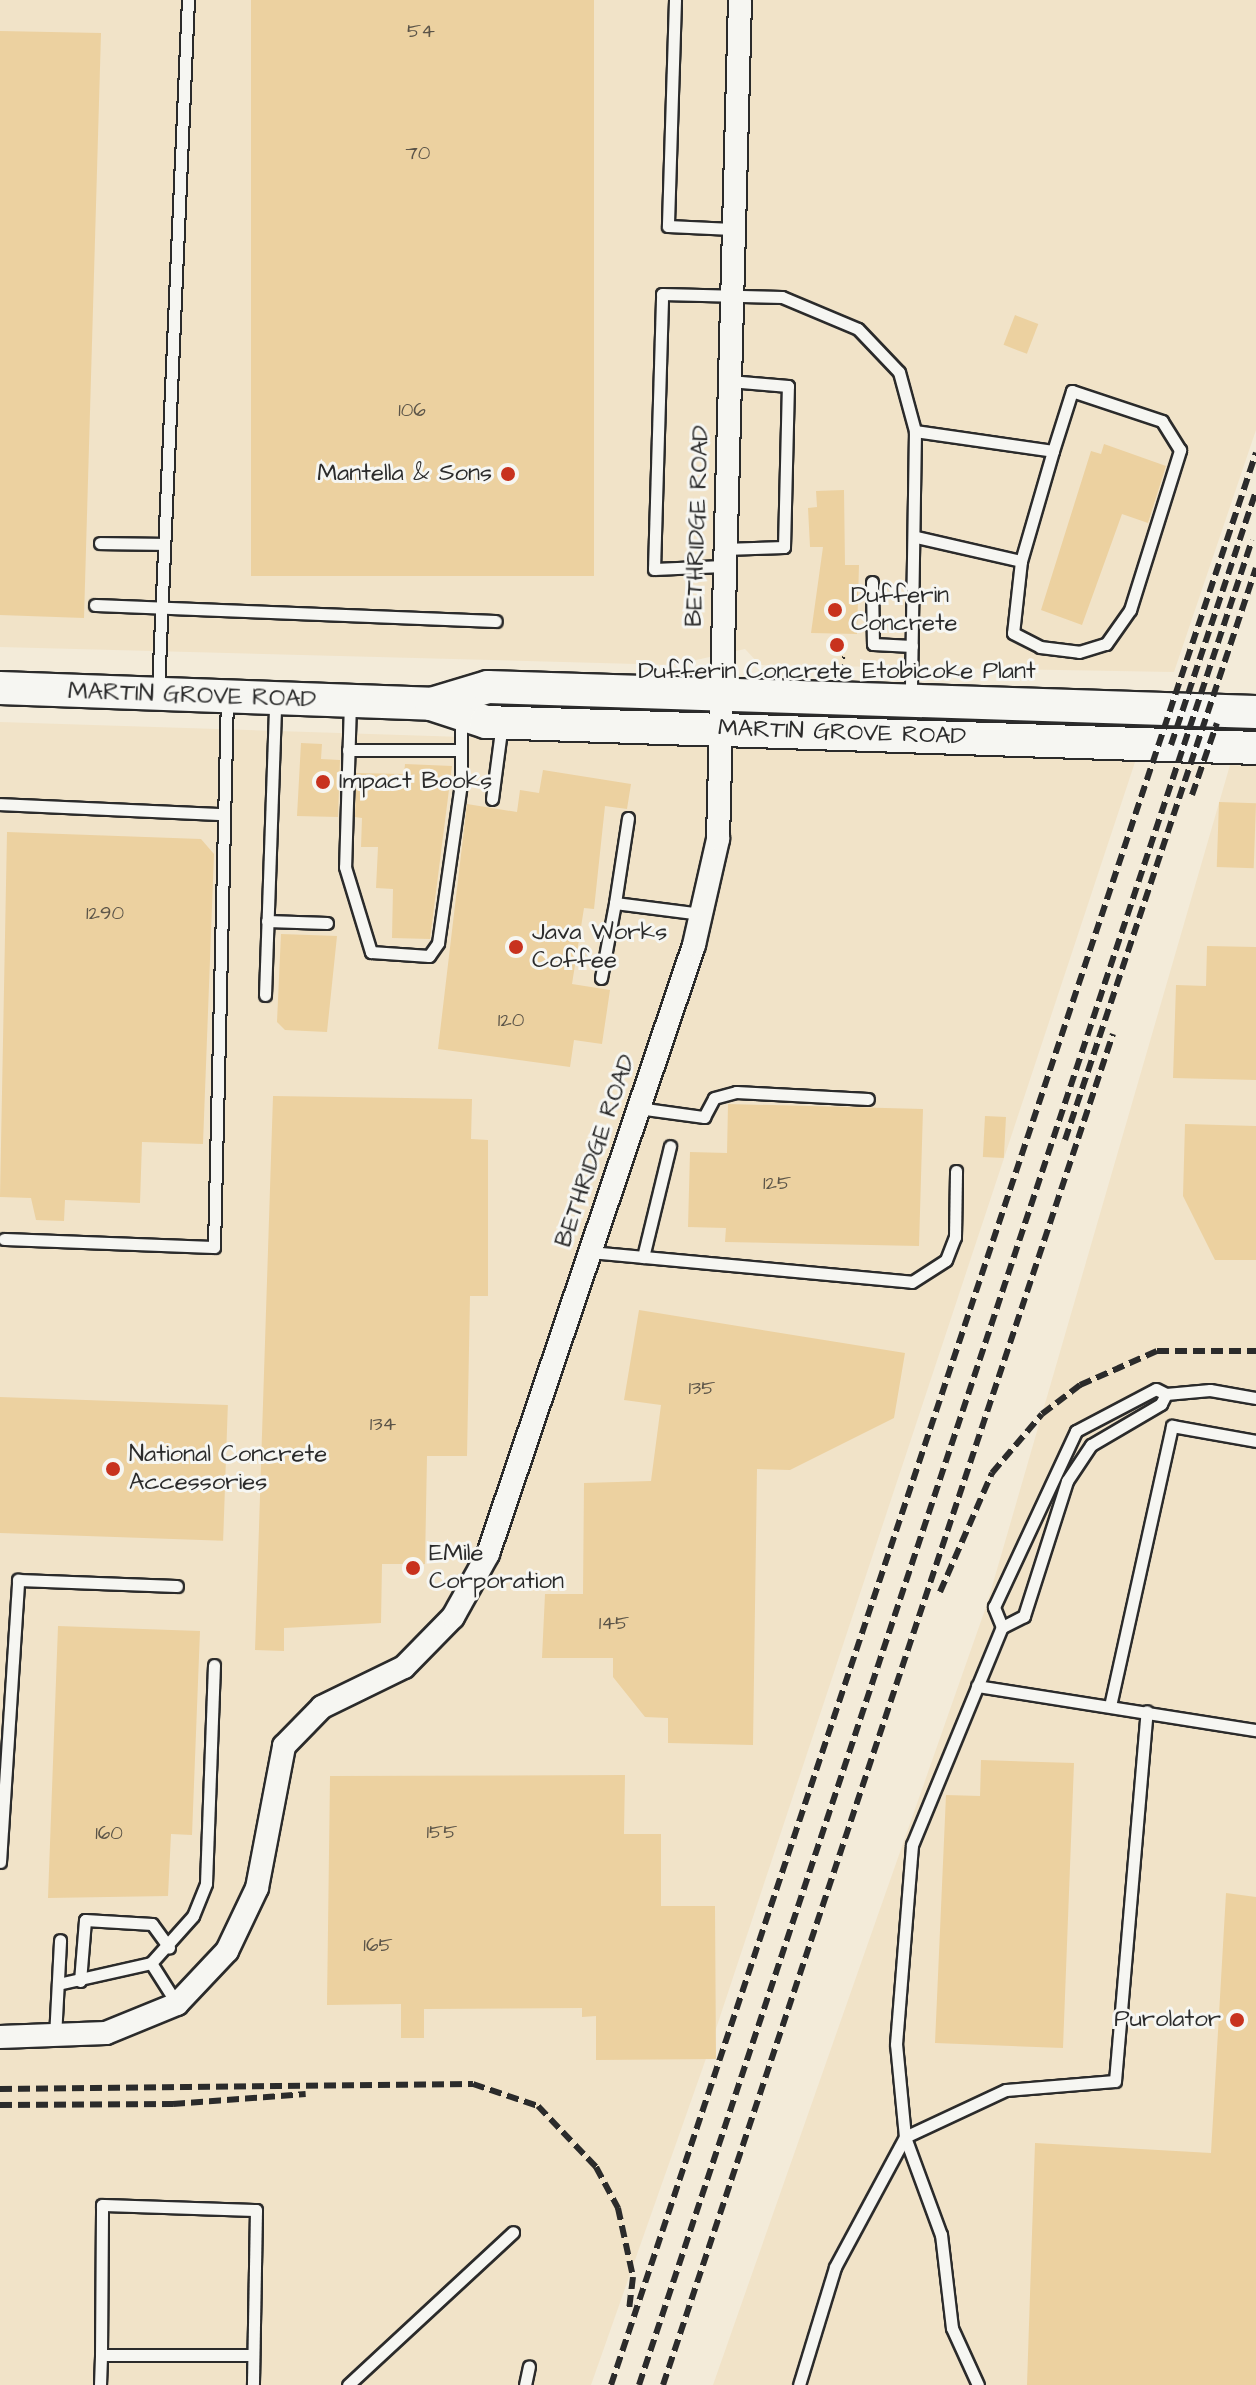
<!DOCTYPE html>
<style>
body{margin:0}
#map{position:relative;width:1256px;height:2385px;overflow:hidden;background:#f3ebd9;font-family:"Architects Daughter",sans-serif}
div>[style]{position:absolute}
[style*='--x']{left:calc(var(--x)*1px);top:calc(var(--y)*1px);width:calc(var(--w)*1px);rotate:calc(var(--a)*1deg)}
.built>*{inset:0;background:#f1e3c8}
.building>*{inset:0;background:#ecd1a0;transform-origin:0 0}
.path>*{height:3px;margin-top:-1.5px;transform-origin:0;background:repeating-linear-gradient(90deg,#2b2b2b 0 2px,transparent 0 8px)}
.roads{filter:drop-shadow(2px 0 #2b2b2b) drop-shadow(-2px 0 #2b2b2b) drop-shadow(0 2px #2b2b2b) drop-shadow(0 -2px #2b2b2b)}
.lane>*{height:11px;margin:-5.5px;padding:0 5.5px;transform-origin:5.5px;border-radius:5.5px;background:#f6f6f2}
.street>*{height:22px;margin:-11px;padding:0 11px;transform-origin:11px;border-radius:11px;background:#f6f6f2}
.secondary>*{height:32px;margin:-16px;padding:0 16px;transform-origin:16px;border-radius:16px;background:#f6f6f2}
.rail>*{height:6px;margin-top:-3px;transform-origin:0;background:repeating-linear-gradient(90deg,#2b2b2b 0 12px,transparent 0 18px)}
.dots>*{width:22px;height:22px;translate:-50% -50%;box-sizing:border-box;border:4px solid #f6f6f2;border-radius:50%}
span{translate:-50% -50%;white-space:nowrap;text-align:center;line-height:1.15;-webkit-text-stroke:6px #f6f6f2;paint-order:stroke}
.number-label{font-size:20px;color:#5b5448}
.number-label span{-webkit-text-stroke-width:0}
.poi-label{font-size:24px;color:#2b2b2b}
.right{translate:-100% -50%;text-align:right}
.left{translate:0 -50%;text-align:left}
.street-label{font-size:24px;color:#2b2b2b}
</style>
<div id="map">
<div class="built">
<div style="clip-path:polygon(0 0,1256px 0,1256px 430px,1174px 672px,760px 665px,745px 649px,674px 665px,0 647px)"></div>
<div style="clip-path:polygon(0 722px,1136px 759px,709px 2050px,591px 2385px,0 2385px)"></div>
<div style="clip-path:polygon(1230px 765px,1256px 766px,1256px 2385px,713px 2385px,987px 1604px)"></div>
</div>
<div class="building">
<div style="left:251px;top:0;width:343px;height:576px"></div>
<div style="clip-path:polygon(0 31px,101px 33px,84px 618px,0 615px)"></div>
<div style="left:1015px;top:315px;width:25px;height:32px;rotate:21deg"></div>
<div style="clip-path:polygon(1104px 444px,1166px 466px,1148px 523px,1122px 514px,1082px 625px,1041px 610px,1091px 451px,1101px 454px)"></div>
<div style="clip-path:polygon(844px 490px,845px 565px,859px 565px,857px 634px,811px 633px,823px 547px,810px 547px,808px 508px,817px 507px,816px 491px)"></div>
<div style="clip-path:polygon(301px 743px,322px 744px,321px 759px,340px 760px,338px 817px,297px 816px)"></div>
<div style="clip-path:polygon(405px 764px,452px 766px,430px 939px,392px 938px,393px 889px,376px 888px,378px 847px,361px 847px,362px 818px,355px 817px,356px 773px,404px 774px)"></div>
<div style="clip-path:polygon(543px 770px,631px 784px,627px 809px,605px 806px,594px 909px,584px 908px,572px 984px,610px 990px,602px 1044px,574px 1040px,570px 1067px,438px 1049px,467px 804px,517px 812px,520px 790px,539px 793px)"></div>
<div style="left:1219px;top:802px;width:37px;height:65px;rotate:2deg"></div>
<div style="clip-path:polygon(7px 832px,201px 839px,214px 854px,203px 1144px,142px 1142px,140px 1203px,65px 1200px,64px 1221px,36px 1220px,31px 1198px,0 1197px)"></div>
<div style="clip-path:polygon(281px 934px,337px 936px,327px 1032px,285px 1030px,277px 1022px)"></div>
<div style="clip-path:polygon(1207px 946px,1256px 947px,1256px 1080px,1173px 1078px,1176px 985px,1206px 986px)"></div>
<div style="clip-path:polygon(273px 1096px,472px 1099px,471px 1139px,488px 1140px,488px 1296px,470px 1296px,467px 1456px,427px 1456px,425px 1564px,382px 1564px,381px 1623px,284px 1628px,284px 1651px,255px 1650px)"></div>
<div style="clip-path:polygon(728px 1104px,923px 1109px,919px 1246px,725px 1242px,726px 1228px,688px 1227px,690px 1152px,727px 1153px)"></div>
<div style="left:985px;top:1116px;width:21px;height:41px;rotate:3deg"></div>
<div style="clip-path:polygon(1185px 1124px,1256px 1126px,1256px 1260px,1215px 1260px,1183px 1196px)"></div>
<div style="clip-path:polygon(639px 1310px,905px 1353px,894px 1418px,790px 1470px,757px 1469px,753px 1745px,668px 1743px,668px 1718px,645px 1717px,613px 1677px,613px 1658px,542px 1658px,545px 1594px,583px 1594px,584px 1483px,651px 1481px,661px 1405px,624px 1400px)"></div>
<div style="left:0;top:1397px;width:228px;height:136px;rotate:2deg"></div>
<div style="clip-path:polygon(58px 1626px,200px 1631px,192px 1835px,171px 1834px,168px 1896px,48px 1898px)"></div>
<div style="clip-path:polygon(981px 1760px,1074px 1763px,1063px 2048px,935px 2043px,946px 1795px,980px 1796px)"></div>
<div style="clip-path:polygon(625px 1775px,624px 1834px,661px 1834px,661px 1906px,715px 1906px,716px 2059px,596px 2060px,596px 2016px,582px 2017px,582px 2008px,424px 2009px,424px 2038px,401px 2038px,401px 2004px,327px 2005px,330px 1776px)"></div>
<div style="clip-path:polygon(1226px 1893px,1256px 1897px,1256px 2385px,1027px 2385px,1035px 2143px,1211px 2153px)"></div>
</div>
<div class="path">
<div style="--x:843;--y:674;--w:24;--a:-88"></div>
</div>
<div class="roads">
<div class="lane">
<div style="--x:675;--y:0;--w:226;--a:91.8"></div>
<div style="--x:668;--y:226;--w:64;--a:2.7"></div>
<div style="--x:915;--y:431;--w:139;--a:8.2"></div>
<div style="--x:1053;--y:451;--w:115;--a:106.2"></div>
<div style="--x:1021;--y:561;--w:108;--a:-167.1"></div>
<div style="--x:100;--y:543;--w:64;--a:0.9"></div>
<div style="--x:724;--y:549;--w:60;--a:-1.9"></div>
<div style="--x:784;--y:547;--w:161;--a:-88.6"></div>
<div style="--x:788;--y:386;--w:59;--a:-175.2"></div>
<div style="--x:1021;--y:561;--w:72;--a:96.3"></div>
<div style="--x:1013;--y:633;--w:30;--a:27"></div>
<div style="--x:1040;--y:647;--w:39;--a:7"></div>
<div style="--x:1079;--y:652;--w:28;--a:-17"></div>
<div style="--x:1106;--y:644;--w:42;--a:-54.8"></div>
<div style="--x:1130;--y:610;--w:168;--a:-72.6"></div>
<div style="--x:1180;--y:450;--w:34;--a:-122"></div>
<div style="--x:1162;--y:421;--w:95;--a:-161.6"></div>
<div style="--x:1072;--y:391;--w:63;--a:107.6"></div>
<div style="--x:723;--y:566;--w:69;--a:177.5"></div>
<div style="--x:654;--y:569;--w:275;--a:-88.3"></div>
<div style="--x:662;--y:294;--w:120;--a:1.4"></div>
<div style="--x:782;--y:297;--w:82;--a:22.8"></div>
<div style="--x:858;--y:329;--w:59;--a:46.4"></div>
<div style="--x:899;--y:372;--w:61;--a:74.8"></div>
<div style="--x:915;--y:431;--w:268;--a:90.9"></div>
<div style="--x:872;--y:582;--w:62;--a:89.1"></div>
<div style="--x:873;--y:644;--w:39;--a:3"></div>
<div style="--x:95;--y:605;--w:401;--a:2.3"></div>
<div style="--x:158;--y:689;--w:690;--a:-87.51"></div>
<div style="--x:350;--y:702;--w:165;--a:91.7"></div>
<div style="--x:345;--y:867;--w:89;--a:73"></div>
<div style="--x:371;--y:952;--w:58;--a:3.9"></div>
<div style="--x:429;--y:956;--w:16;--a:-55"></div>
<div style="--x:438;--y:943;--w:162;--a:-81.8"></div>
<div style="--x:461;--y:783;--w:66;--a:-90"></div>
<div style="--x:348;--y:750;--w:113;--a:0"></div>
<div style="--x:492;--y:799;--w:77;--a:-82.5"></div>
<div style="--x:0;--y:804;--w:224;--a:2.6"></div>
<div style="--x:628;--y:818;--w:86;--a:98.7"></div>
<div style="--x:615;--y:903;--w:87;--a:7.3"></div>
<div style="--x:267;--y:921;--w:60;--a:1.9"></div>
<div style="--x:601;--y:978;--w:76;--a:-79.4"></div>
<div style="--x:265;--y:995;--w:292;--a:-88"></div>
<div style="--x:638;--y:1108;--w:67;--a:7.8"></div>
<div style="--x:704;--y:1117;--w:21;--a:-62"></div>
<div style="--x:714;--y:1098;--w:23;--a:-15"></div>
<div style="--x:736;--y:1092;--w:132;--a:3"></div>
<div style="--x:4;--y:1239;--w:210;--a:2.2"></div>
<div style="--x:214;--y:1247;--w:550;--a:-88.65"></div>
<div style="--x:590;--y:1252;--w:323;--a:5.3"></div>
<div style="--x:912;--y:1282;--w:40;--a:-32.9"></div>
<div style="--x:946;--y:1260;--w:25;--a:-69"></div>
<div style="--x:955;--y:1237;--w:66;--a:-89.1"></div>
<div style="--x:643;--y:1257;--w:114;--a:-76.3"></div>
<div style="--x:1156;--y:1389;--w:11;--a:27"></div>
<div style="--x:1166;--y:1394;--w:11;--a:117"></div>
<div style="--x:1161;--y:1404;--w:81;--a:149.6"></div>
<div style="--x:1091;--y:1445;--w:43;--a:123.7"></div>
<div style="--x:1067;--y:1481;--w:142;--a:107.7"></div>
<div style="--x:1024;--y:1616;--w:25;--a:153"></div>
<div style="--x:1002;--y:1627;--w:22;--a:-112"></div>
<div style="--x:994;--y:1607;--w:194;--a:-65"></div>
<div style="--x:1076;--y:1431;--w:90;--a:-27.7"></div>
<div style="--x:1166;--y:1394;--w:44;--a:-5.2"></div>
<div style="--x:1210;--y:1390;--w:47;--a:9.9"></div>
<div style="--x:977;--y:1686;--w:282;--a:9"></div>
<div style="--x:1110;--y:1706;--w:287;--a:-77.5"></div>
<div style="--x:1172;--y:1426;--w:85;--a:10.1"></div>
<div style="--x:0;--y:1862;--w:283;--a:-86.3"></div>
<div style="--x:18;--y:1580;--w:159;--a:2.2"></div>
<div style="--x:151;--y:1963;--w:49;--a:57.6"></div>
<div style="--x:80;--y:1981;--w:61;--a:-85.3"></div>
<div style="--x:85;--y:1920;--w:67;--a:3.4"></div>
<div style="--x:152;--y:1924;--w:29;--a:54"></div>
<div style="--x:58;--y:1984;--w:95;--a:-12.7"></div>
<div style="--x:151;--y:1963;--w:63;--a:-48.2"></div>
<div style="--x:193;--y:1916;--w:35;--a:-68"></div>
<div style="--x:206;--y:1883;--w:218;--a:-87.9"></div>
<div style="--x:55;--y:2037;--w:97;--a:-87"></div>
<div style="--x:101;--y:2355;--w:150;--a:-89.6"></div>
<div style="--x:102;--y:2205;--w:154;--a:1.9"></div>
<div style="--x:256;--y:2210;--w:175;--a:91"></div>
<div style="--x:100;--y:2385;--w:30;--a:-88"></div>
<div style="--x:101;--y:2355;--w:152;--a:0"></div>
<div style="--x:348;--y:2385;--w:225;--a:-42.8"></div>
<div style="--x:525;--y:2385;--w:19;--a:-78"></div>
<div style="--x:799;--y:2385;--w:123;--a:-73"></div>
<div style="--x:835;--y:2267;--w:148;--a:-61.7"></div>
<div style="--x:905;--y:2137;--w:111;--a:-25"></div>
<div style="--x:1006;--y:2090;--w:109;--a:-4.7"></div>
<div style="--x:1115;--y:2081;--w:371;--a:-85.1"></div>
<div style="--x:978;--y:2385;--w:63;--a:-114.5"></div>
<div style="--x:952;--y:2328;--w:94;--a:-96.7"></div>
<div style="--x:941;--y:2235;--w:104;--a:-110.2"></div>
<div style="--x:905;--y:2137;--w:93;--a:-95.5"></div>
<div style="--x:896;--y:2044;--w:200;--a:-85.4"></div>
<div style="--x:912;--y:1845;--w:236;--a:-67.6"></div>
</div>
<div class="street">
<div style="--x:0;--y:2037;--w:106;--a:-2.2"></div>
<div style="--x:106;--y:2033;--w:77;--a:-22.2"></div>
<div style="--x:177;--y:2004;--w:73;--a:-46.7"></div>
<div style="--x:227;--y:1951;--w:70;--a:-64.5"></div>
<div style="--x:257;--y:1888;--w:145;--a:-79.2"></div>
<div style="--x:284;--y:1746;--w:54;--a:-45.7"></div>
<div style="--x:322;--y:1707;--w:91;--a:-26"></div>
<div style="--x:404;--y:1667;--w:70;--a:-45.6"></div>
<div style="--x:453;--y:1617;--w:72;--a:-60.9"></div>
<div style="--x:488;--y:1554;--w:643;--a:-71.31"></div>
<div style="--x:694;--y:945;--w:109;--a:-77.2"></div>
<div style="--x:718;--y:839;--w:839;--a:-88.5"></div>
</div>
<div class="secondary">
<div style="--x:0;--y:688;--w:431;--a:2.1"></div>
<div style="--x:431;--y:704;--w:58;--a:18.1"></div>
<div style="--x:486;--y:722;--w:770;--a:1.93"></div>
<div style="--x:431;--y:704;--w:59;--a:-16.6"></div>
<div style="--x:488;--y:687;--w:768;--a:1.86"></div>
</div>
</div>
<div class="rail">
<div style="--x:1171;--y:745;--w:268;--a:-71.5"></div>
<div style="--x:1192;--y:795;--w:76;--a:-70.9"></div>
<div style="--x:1065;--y:1140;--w:603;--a:-71.54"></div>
<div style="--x:940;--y:1592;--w:130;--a:-66.4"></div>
<div style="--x:992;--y:1473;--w:77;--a:-49.7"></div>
<div style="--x:1042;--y:1414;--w:48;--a:-37.3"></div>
<div style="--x:1080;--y:1385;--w:84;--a:-23.8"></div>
<div style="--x:1157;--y:1351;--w:99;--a:0"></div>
<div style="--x:0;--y:2089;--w:473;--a:-0.6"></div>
<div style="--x:473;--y:2084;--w:69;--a:18.7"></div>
<div style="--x:538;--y:2106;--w:84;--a:46.4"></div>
<div style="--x:596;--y:2167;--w:47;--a:61.8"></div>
<div style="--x:618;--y:2208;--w:71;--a:77.7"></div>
<div style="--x:633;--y:2277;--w:31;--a:97"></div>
<div style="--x:0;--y:2105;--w:173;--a:-0.3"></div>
<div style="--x:173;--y:2104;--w:133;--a:-4.3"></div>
<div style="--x:611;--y:2385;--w:2037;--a:-71.54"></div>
<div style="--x:639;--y:2385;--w:1944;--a:-71.62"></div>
<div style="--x:663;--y:2385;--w:1424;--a:-71.58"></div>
</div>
<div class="dots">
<div style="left:508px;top:474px;background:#c8321e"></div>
<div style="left:835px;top:610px;background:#c8321e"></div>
<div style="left:837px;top:645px;background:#c8321e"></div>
<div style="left:323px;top:782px;background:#c8321e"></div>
<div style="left:516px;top:947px;background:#c8321e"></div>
<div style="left:113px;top:1469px;background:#c8321e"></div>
<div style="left:413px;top:1568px;background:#c8321e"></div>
<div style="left:1237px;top:2020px;background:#c8321e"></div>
</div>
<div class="number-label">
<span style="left:421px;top:31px">54</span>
<span style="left:418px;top:153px">70</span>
<span style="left:412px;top:410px">106</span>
<span style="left:105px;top:913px">1290</span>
<span style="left:511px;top:1020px">120</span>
<span style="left:777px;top:1183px">125</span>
<span style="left:702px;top:1388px">135</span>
<span style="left:383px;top:1424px">134</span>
<span style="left:614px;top:1623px">145</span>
<span style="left:442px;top:1832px">155</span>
<span style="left:109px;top:1833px">160</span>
<span style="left:378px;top:1945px">165</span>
</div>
<div class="poi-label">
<span class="right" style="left:492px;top:474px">Mantella &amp; Sons</span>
<span class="left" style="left:851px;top:610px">Dufferin<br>Concrete</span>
<span style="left:837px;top:672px">Dufferin Concrete Etobicoke Plant</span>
<span class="left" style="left:339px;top:782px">Impact Books</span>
<span class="left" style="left:532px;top:947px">Java Works<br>Coffee</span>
<span class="left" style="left:129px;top:1469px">National Concrete<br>Accessories</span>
<span class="left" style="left:429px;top:1568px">EMile<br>Corporation</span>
<span class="right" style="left:1221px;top:2020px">Purolator</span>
</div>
<div class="street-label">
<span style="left:698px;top:526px;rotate:-88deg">BETHRIDGE ROAD</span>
<span style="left:192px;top:696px;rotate:2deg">MARTIN GROVE ROAD</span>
<span style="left:842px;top:733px;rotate:2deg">MARTIN GROVE ROAD</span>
<span style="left:596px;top:1151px;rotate:-71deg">BETHRIDGE ROAD</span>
</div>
</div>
